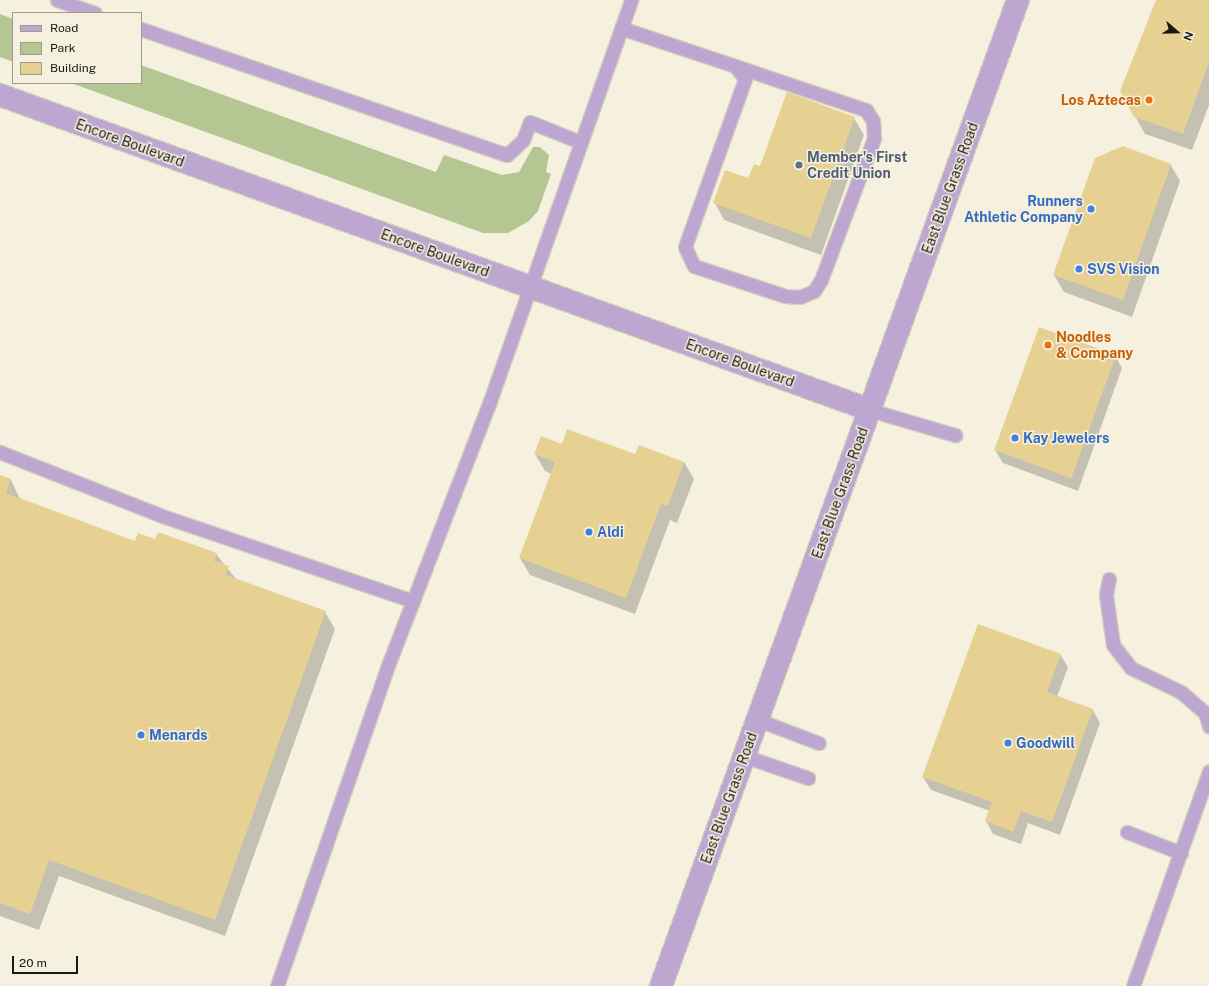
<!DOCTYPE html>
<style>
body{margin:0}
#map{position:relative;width:1209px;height:986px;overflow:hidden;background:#f6f1df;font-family:"Public Sans",sans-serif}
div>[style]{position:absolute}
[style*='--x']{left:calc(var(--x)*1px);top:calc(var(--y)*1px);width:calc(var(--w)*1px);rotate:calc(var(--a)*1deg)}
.green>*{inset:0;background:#b4c793}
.shadow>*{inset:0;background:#0003}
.building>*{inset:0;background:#e6d192;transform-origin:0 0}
.roads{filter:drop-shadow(1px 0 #d3cebe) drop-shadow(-1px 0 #d3cebe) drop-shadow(0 1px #d3cebe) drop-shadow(0 -1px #d3cebe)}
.lane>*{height:13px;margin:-6.5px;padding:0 6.5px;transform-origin:6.5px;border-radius:6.5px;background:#bda6d0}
.street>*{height:22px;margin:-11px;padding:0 11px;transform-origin:11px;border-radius:11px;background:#bda6d0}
.dots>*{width:11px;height:11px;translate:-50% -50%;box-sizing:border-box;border:2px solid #f6f1df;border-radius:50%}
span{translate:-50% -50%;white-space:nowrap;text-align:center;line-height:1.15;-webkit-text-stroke:3px #f6f1df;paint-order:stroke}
.food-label{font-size:14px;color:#c56008;font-weight:700}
.right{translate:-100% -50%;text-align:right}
.left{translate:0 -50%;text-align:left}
.street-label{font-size:14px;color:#1a1812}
.service-label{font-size:14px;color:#4e5e75;font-weight:700}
.shop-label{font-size:14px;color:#366cbe;font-weight:700}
.legend{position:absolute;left:12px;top:12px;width:130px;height:72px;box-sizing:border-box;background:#f6f1df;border:1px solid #9e9a8d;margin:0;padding:5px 7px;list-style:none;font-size:12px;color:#1a1812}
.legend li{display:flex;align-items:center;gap:8px;height:20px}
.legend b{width:20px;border:1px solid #9e9a8d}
.north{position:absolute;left:1157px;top:12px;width:40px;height:40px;-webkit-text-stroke:3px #f6f1df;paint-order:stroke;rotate:110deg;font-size:11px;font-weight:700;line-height:16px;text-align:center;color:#1a1812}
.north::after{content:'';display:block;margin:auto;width:14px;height:18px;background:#1a1812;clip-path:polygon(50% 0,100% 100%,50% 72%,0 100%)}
.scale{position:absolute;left:12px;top:956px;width:66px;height:18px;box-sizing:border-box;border:2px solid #1a1812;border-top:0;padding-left:5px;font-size:12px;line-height:14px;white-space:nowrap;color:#1a1812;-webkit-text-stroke:3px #f6f1df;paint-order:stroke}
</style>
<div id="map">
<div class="green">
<div style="clip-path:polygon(0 14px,13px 19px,13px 62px,0 57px)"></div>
<div style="clip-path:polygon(141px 65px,436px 172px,444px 155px,502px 175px,519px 172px,533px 147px,540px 147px,549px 155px,546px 172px,551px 174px,538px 211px,529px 221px,508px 233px,483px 233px,71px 83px,141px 83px)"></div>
</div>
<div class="shadow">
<div style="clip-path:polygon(1157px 0,1209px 0,1209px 105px,1192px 150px,1145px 134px,1135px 116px)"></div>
<div style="clip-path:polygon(854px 118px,864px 135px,821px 255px,724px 220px,715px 203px,749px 180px,761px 167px)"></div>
<div style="clip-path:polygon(1170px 164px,1180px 181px,1132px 317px,1064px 292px,1054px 275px)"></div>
<div style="clip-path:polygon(1115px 355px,1122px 368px,1078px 491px,1003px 463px,995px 450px)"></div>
<div style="clip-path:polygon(562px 445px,684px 462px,694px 479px,677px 523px,670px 520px,635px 614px,530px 575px,520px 558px,552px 474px,545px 471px,535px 454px)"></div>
<div style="clip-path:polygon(0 476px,11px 480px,20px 499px,136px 543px,155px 540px,216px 554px,236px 579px,325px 612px,335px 629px,225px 936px,59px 876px,39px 930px,0 916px)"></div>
<div style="clip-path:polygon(1060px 654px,1068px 667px,1057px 697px,1093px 710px,1100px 723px,1060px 835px,1028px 823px,1021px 844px,993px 834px,986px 821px,990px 811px,931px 790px,923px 777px)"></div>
</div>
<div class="building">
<div style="clip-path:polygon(1156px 0,1209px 0,1209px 62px,1183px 134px,1134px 117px,1120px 91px)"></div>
<div style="clip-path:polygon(787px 92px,855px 117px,811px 238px,713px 203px,725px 170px,748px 178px,754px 164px,760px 166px)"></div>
<div style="clip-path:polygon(1123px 146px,1171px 164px,1123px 300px,1053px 275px,1095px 158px)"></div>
<div style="left:1039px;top:327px;width:82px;height:131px;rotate:20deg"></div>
<div style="clip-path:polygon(567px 429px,635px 454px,639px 445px,684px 462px,668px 506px,661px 504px,626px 598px,519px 558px,555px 462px,534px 454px,541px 436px,562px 444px)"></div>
<div style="clip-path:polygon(0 475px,11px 479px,6px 493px,135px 541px,138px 533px,155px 539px,158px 532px,217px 553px,214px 561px,229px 566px,226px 575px,326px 611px,215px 920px,49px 860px,30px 914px,0 903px)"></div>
<div style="clip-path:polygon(978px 624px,1061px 654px,1047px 692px,1093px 709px,1052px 822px,1021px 811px,1013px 832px,985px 821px,992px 802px,922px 777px)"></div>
</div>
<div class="roads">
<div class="lane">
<div style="--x:57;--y:0;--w:40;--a:18.9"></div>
<div style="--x:621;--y:28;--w:120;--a:18.4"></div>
<div style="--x:735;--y:66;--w:16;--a:52"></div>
<div style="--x:745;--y:79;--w:178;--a:109.7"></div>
<div style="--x:685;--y:247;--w:21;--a:65"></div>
<div style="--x:694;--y:266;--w:96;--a:18.2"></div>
<div style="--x:785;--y:296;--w:15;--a:4"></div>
<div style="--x:800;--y:297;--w:15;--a:-23"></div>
<div style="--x:814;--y:291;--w:13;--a:-58"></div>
<div style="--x:821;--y:280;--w:152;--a:-69.5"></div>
<div style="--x:874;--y:138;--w:17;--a:-93"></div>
<div style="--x:873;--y:121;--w:13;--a:-122"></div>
<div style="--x:866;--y:110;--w:138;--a:-161.4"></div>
<div style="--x:141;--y:29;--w:387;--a:19"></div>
<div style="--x:507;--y:155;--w:22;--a:-43"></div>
<div style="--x:523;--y:140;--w:19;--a:-69"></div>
<div style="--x:530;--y:122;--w:54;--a:21.8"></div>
<div style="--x:870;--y:410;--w:89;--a:16.4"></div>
<div style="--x:0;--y:452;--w:177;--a:21.5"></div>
<div style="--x:165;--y:517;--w:262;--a:18.7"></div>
<div style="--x:1109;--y:579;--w:16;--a:101"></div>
<div style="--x:1106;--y:595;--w:50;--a:82"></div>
<div style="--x:1113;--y:645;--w:29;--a:52"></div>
<div style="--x:1131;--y:668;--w:55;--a:25.6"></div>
<div style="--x:1181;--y:692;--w:32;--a:41"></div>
<div style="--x:1205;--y:713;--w:14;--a:73"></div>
<div style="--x:758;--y:720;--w:65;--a:20.7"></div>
<div style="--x:744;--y:756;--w:68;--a:19"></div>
<div style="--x:1127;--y:832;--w:58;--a:21.3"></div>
<div style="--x:277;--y:986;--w:336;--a:-70.9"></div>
<div style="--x:387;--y:668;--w:286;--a:-68.9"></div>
<div style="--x:490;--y:401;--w:425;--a:-70.6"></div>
<div style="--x:1133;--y:986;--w:228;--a:-70.5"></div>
</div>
<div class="street">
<div style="--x:0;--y:95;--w:925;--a:19.9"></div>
<div style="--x:661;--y:986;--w:1049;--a:-70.1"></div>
</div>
</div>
<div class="dots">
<div style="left:1149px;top:100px;background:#e8710a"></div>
<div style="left:799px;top:165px;background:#5c6f8a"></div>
<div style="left:1091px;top:209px;background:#3f7fe0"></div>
<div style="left:1079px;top:269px;background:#3f7fe0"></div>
<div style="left:1048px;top:345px;background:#e8710a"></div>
<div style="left:1015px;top:438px;background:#3f7fe0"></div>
<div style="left:589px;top:532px;background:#3f7fe0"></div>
<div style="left:141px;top:735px;background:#3f7fe0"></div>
<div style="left:1008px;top:743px;background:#3f7fe0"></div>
</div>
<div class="food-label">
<span class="right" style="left:1141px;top:100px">Los Aztecas</span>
<span class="left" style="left:1056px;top:345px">Noodles<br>&amp; Company</span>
</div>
<div class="street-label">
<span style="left:130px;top:143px;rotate:20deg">Encore Boulevard</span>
<span style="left:950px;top:188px;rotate:-70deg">East Blue Grass Road</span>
<span style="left:435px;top:253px;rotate:20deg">Encore Boulevard</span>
<span style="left:740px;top:363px;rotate:20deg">Encore Boulevard</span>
<span style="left:840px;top:493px;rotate:-70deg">East Blue Grass Road</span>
<span style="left:729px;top:798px;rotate:-70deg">East Blue Grass Road</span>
</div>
<div class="service-label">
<span class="left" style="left:807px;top:165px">Member's First<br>Credit Union</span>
</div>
<div class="shop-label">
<span class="right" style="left:1083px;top:209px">Runners<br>Athletic Company</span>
<span class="left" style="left:1087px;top:269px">SVS Vision</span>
<span class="left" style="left:1023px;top:438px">Kay Jewelers</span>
<span class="left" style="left:597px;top:532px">Aldi</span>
<span class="left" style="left:149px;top:735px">Menards</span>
<span class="left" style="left:1016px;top:743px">Goodwill</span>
</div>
<ul class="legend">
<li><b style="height:5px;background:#bda6d0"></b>Road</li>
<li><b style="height:11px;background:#b4c793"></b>Park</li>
<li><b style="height:11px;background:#e6d192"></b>Building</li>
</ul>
<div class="north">N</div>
<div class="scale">20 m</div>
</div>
